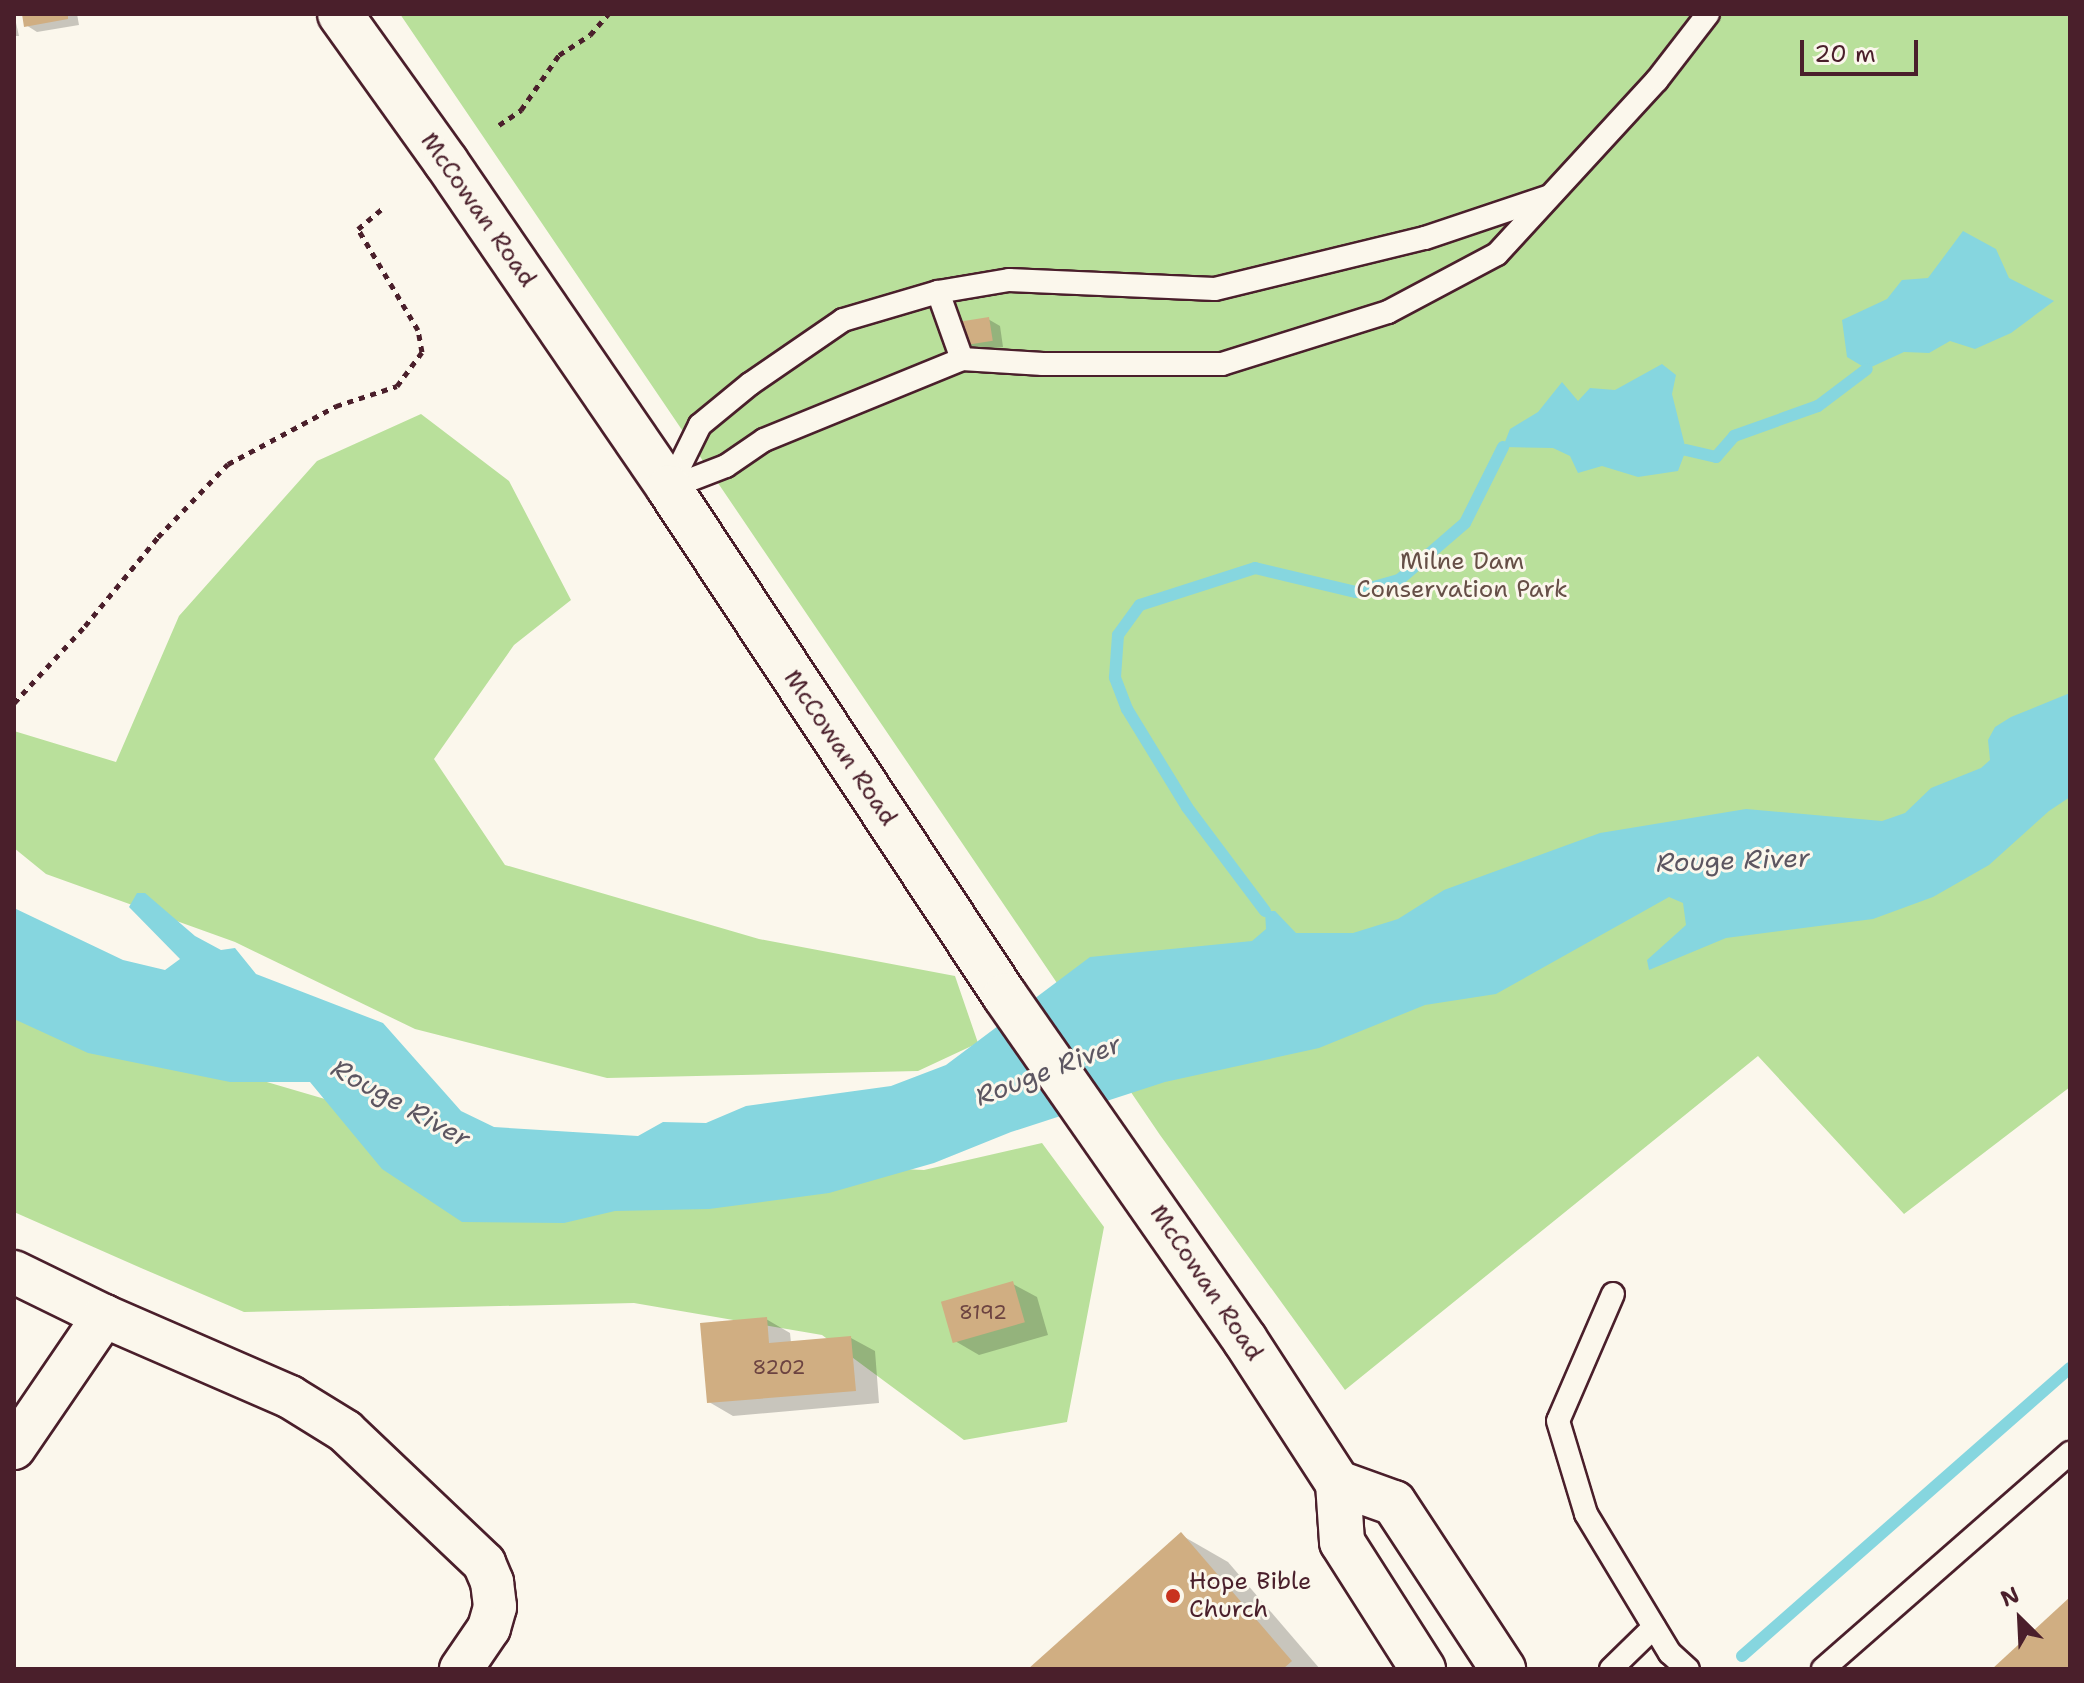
<!DOCTYPE html>
<style>
body{margin:0}
#map{position:relative;width:2084px;height:1683px;overflow:hidden;background:#fbf7ec;font-family:"Shantell Sans",sans-serif}
div>[style]{position:absolute}
[style*='--x']{left:calc(var(--x)*1px);top:calc(var(--y)*1px);width:calc(var(--w)*1px);rotate:calc(var(--a)*1deg)}
.green>*{inset:0;background:#b9e09b}
.water>*{inset:0;background:#86d6df}
.shadow>*{inset:0;background:#0003}
.stream>*{height:12px;margin:-6px;padding:0 6px;transform-origin:6px;border-radius:6px;background:#86d6df}
.building>*{inset:0;background:#d0ae82;transform-origin:0 0}
.path>*{height:5px;margin-top:-2.5px;transform-origin:0;background:repeating-linear-gradient(90deg,#4a1f2b 0 6px,transparent 0 12px)}
.roads{filter:drop-shadow(2px 0 #4a1f2b) drop-shadow(-2px 0 #4a1f2b) drop-shadow(0 2px #4a1f2b) drop-shadow(0 -2px #4a1f2b)}
.lane>*{height:22px;margin:-11px;padding:0 11px;transform-origin:11px;border-radius:11px;background:#fbf7ec}
.street>*{height:42px;margin:-21px;padding:0 21px;transform-origin:21px;border-radius:21px;background:#fbf7ec}
.secondary>*{height:44px;margin:-22px;padding:0 22px;transform-origin:22px;border-radius:22px;background:#fbf7ec}
.dots>*{width:22px;height:22px;translate:-50% -50%;box-sizing:border-box;border:4px solid #fbf7ec;border-radius:50%}
span{translate:-50% -50%;white-space:nowrap;text-align:center;line-height:1.15;-webkit-text-stroke:6px #fbf7ec;paint-order:stroke}
.number-label{font-size:20px;color:#6c4341}
.number-label span{-webkit-text-stroke-width:0}
.street-label{font-size:24px;color:#4a1f2b}
.park-label{font-size:24px;color:#664f47}
.poi-label{font-size:24px;color:#4a1f2b}
.left{translate:0 -50%;text-align:left}
.water-label{font-size:26px;color:#5c5661;font-style:italic}
.frame{position:absolute;inset:0;border:16px solid #4a1f2b;pointer-events:none}
.north{position:absolute;left:1980px;top:1579px;width:80px;height:80px;-webkit-text-stroke:6px #fbf7ec;paint-order:stroke;rotate:336deg;font-size:22px;font-weight:700;line-height:32px;text-align:center;color:#4a1f2b}
.north::after{content:'';display:block;margin:auto;width:28px;height:36px;background:#4a1f2b;clip-path:polygon(50% 0,100% 100%,50% 72%,0 100%)}
.scale{position:absolute;left:1800px;top:40px;width:118px;height:36px;box-sizing:border-box;border:4px solid #4a1f2b;border-top:0;padding-left:10px;font-size:24px;line-height:28px;white-space:nowrap;color:#4a1f2b;-webkit-text-stroke:6px #fbf7ec;paint-order:stroke}
</style>
<div id="map">
<div class="green">
<div style="clip-path:polygon(400px 14px,2070px 14px,2070px 1087px,1904px 1214px,1758px 1056px,1345px 1390px,1160px 1135px)"></div>
<div style="clip-path:polygon(421px 414px,509px 481px,571px 600px,514px 645px,434px 759px,505px 865px,759px 939px,955px 976px,978px 1043px,918px 1071px,607px 1078px,415px 1029px,235px 942px,46px 874px,14px 848px,14px 731px,116px 762px,179px 616px,317px 461px)"></div>
<div style="clip-path:polygon(14px 971px,246px 1076px,359px 1109px,733px 1162px,924px 1170px,1042px 1143px,1104px 1227px,1067px 1422px,964px 1440px,822px 1335px,634px 1303px,244px 1312px,141px 1268px,14px 1212px)"></div>
</div>
<div class="water">
<div style="clip-path:polygon(1963px 231px,1996px 249px,2009px 278px,2054px 301px,2011px 333px,1975px 349px,1950px 341px,1929px 353px,1904px 352px,1867px 369px,1847px 357px,1842px 320px,1887px 299px,1902px 280px,1928px 278px)"></div>
<div style="clip-path:polygon(1662px 364px,1676px 375px,1672px 394px,1686px 450px,1678px 471px,1638px 477px,1602px 466px,1578px 473px,1570px 456px,1553px 448px,1503px 447px,1510px 429px,1538px 412px,1562px 382px,1578px 401px,1590px 388px,1615px 390px)"></div>
<div style="clip-path:polygon(2070px 693px,2070px 797px,2049px 811px,1989px 865px,1933px 897px,1873px 919px,1726px 938px,1649px 970px,1647px 960px,1686px 925px,1683px 903px,1669px 897px,1496px 994px,1425px 1005px,1319px 1048px,1165px 1082px,1011px 1132px,934px 1163px,829px 1193px,709px 1209px,615px 1211px,564px 1223px,462px 1222px,382px 1169px,310px 1082px,230px 1082px,88px 1053px,14px 1019px,14px 908px,123px 960px,165px 970px,180px 959px,129px 907px,137px 893px,145px 893px,195px 936px,221px 950px,235px 948px,256px 974px,383px 1023px,461px 1111px,494px 1127px,638px 1136px,663px 1122px,706px 1123px,746px 1106px,891px 1086px,946px 1065px,1090px 957px,1252px 941px,1266px 929px,1265px 911px,1275px 911px,1296px 933px,1353px 933px,1398px 919px,1444px 890px,1600px 833px,1746px 809px,1882px 821px,1905px 813px,1931px 788px,1981px 768px,1990px 760px,1988px 740px,1995px 727px,2011px 717px)"></div>
</div>
<div class="shadow">
<div style="clip-path:polygon(14px 14px,19px 36px,14px 36px)"></div>
<div style="clip-path:polygon(24px 14px,77px 14px,79px 25px,37px 32px,26px 25px)"></div>
<div style="clip-path:polygon(988px 319px,1000px 326px,1003px 347px,977px 351px,966px 345px)"></div>
<div style="clip-path:polygon(1013px 1284px,1037px 1297px,1048px 1335px,979px 1355px,955px 1341px)"></div>
<div style="clip-path:polygon(766px 1319px,790px 1333px,791px 1343px,851px 1338px,875px 1351px,879px 1403px,733px 1416px,709px 1402px)"></div>
<div style="clip-path:polygon(1181px 1535px,1228px 1562px,1320px 1669px,1031px 1669px)"></div>
</div>
<div class="stream">
<div style="--x:1686;--y:450;--w:31;--a:13"></div>
<div style="--x:1716;--y:457;--w:28;--a:-49"></div>
<div style="--x:1734;--y:436;--w:89;--a:-19.7"></div>
<div style="--x:1818;--y:406;--w:61;--a:-37.1"></div>
<div style="--x:1265;--y:911;--w:130;--a:-126.9"></div>
<div style="--x:1187;--y:807;--w:115;--a:-121.5"></div>
<div style="--x:1127;--y:709;--w:34;--a:-111"></div>
<div style="--x:1115;--y:677;--w:42;--a:-85.9"></div>
<div style="--x:1118;--y:635;--w:37;--a:-54"></div>
<div style="--x:1140;--y:605;--w:121;--a:-17.8"></div>
<div style="--x:1255;--y:568;--w:104;--a:13.4"></div>
<div style="--x:1356;--y:592;--w:45;--a:-15.6"></div>
<div style="--x:1399;--y:580;--w:87;--a:-40.8"></div>
<div style="--x:1465;--y:523;--w:85;--a:-63.4"></div>
<div style="--x:1742;--y:1656;--w:436;--a:-41.3"></div>
</div>
<div class="building">
<div style="clip-path:polygon(22px 14px,68px 14px,68px 19px,24px 27px)"></div>
<div style="left:989px;top:317px;width:24px;height:30px;rotate:81deg"></div>
<div style="left:1013px;top:1281px;width:43px;height:75px;rotate:74deg"></div>
<div style="clip-path:polygon(767px 1317px,769px 1343px,851px 1336px,856px 1391px,707px 1403px,700px 1323px)"></div>
<div style="clip-path:polygon(1181px 1532px,1292px 1661px,1283px 1669px,1028px 1669px)"></div>
<div style="clip-path:polygon(2070px 1597px,2070px 1669px,1992px 1669px)"></div>
</div>
<div class="path">
<div style="--x:499;--y:125;--w:27;--a:-34"></div>
<div style="--x:521;--y:110;--w:67;--a:-55.4"></div>
<div style="--x:559;--y:55;--w:37;--a:-33"></div>
<div style="--x:590;--y:35;--w:28;--a:-49"></div>
<div style="--x:14;--y:703;--w:105;--a:-47.3"></div>
<div style="--x:85;--y:626;--w:115;--a:-50.6"></div>
<div style="--x:158;--y:537;--w:101;--a:-46.2"></div>
<div style="--x:228;--y:464;--w:123;--a:-28.2"></div>
<div style="--x:336;--y:406;--w:64;--a:-18.2"></div>
<div style="--x:397;--y:386;--w:42;--a:-53.7"></div>
<div style="--x:422;--y:352;--w:22;--a:-100"></div>
<div style="--x:418;--y:330;--w:117;--a:-120.7"></div>
<div style="--x:358;--y:229;--w:34;--a:-40"></div>
</div>
<div class="roads">
<div class="lane">
<div style="--x:938;--y:292;--w:71;--a:70.3"></div>
<div style="--x:669;--y:488;--w:61;--a:-21.1"></div>
<div style="--x:726;--y:466;--w:46;--a:-34.4"></div>
<div style="--x:764;--y:440;--w:214;--a:-22.2"></div>
<div style="--x:962;--y:359;--w:81;--a:3.5"></div>
<div style="--x:1043;--y:364;--w:179;--a:0"></div>
<div style="--x:1222;--y:364;--w:174;--a:-17.4"></div>
<div style="--x:1388;--y:312;--w:123;--a:-28"></div>
<div style="--x:1497;--y:254;--w:236;--a:-47.4"></div>
<div style="--x:1657;--y:80;--w:83;--a:-52.3"></div>
<div style="--x:669;--y:488;--w:70;--a:-63.8"></div>
<div style="--x:700;--y:425;--w:65;--a:-39.4"></div>
<div style="--x:750;--y:384;--w:113;--a:-34.5"></div>
<div style="--x:843;--y:320;--w:99;--a:-16.4"></div>
<div style="--x:938;--y:292;--w:72;--a:-9.6"></div>
<div style="--x:1009;--y:280;--w:206;--a:2.5"></div>
<div style="--x:1215;--y:289;--w:216;--a:-13.7"></div>
<div style="--x:1425;--y:238;--w:129;--a:-18.6"></div>
<div style="--x:1613;--y:1294;--w:138;--a:113.4"></div>
<div style="--x:1558;--y:1421;--w:97;--a:73.2"></div>
<div style="--x:1586;--y:1514;--w:162;--a:58.9"></div>
<div style="--x:1670;--y:1653;--w:24;--a:42"></div>
<div style="--x:1611;--y:1669;--w:60;--a:-44.3"></div>
<div style="--x:1823;--y:1669;--w:328;--a:-41.2"></div>
</div>
<div class="street">
<div style="--x:14;--y:1272;--w:100;--a:26.1"></div>
<div style="--x:104;--y:1316;--w:203;--a:23.5"></div>
<div style="--x:290;--y:1397;--w:65;--a:31.7"></div>
<div style="--x:345;--y:1431;--w:192;--a:43.5"></div>
<div style="--x:484;--y:1563;--w:21;--a:67"></div>
<div style="--x:492;--y:1582;--w:25;--a:83"></div>
<div style="--x:495;--y:1607;--w:22;--a:106"></div>
<div style="--x:489;--y:1628;--w:50;--a:124.3"></div>
<div style="--x:14;--y:1448;--w:160;--a:-55.7"></div>
</div>
<div class="secondary">
<div style="--x:340;--y:14;--w:182;--a:54.4"></div>
<div style="--x:446;--y:162;--w:395;--a:55.6"></div>
<div style="--x:669;--y:488;--w:609;--a:56.52"></div>
<div style="--x:1005;--y:996;--w:419;--a:55.1"></div>
<div style="--x:1245;--y:1340;--w:171;--a:57"></div>
<div style="--x:1338;--y:1483;--w:59;--a:86.1"></div>
<div style="--x:1342;--y:1542;--w:151;--a:57.5"></div>
<div style="--x:1338;--y:1483;--w:59;--a:19.7"></div>
<div style="--x:1394;--y:1503;--w:199;--a:56.7"></div>
</div>
</div>
<div class="dots">
<div style="left:1173px;top:1596px;background:#c8321e"></div>
</div>
<div class="number-label">
<span style="left:983px;top:1312px">8192</span>
<span style="left:779px;top:1367px">8202</span>
</div>
<div class="street-label">
<span style="left:478px;top:210px;rotate:55deg">McCowan Road</span>
<span style="left:840px;top:748px;rotate:56deg">McCowan Road</span>
<span style="left:1206px;top:1283px;rotate:56deg">McCowan Road</span>
</div>
<div class="park-label">
<span style="left:1462px;top:576px">Milne Dam<br>Conservation Park</span>
</div>
<div class="poi-label">
<span class="left" style="left:1189px;top:1596px">Hope Bible<br>Church</span>
</div>
<div class="water-label">
<span style="left:1733px;top:860px;rotate:-2deg">Rouge River</span>
<span style="left:1048px;top:1070px;rotate:-21deg">Rouge River</span>
<span style="left:401px;top:1103px;rotate:29deg">Rouge River</span>
</div>
<div class="frame"></div>
<div class="north">N</div>
<div class="scale">20 m</div>
</div>
